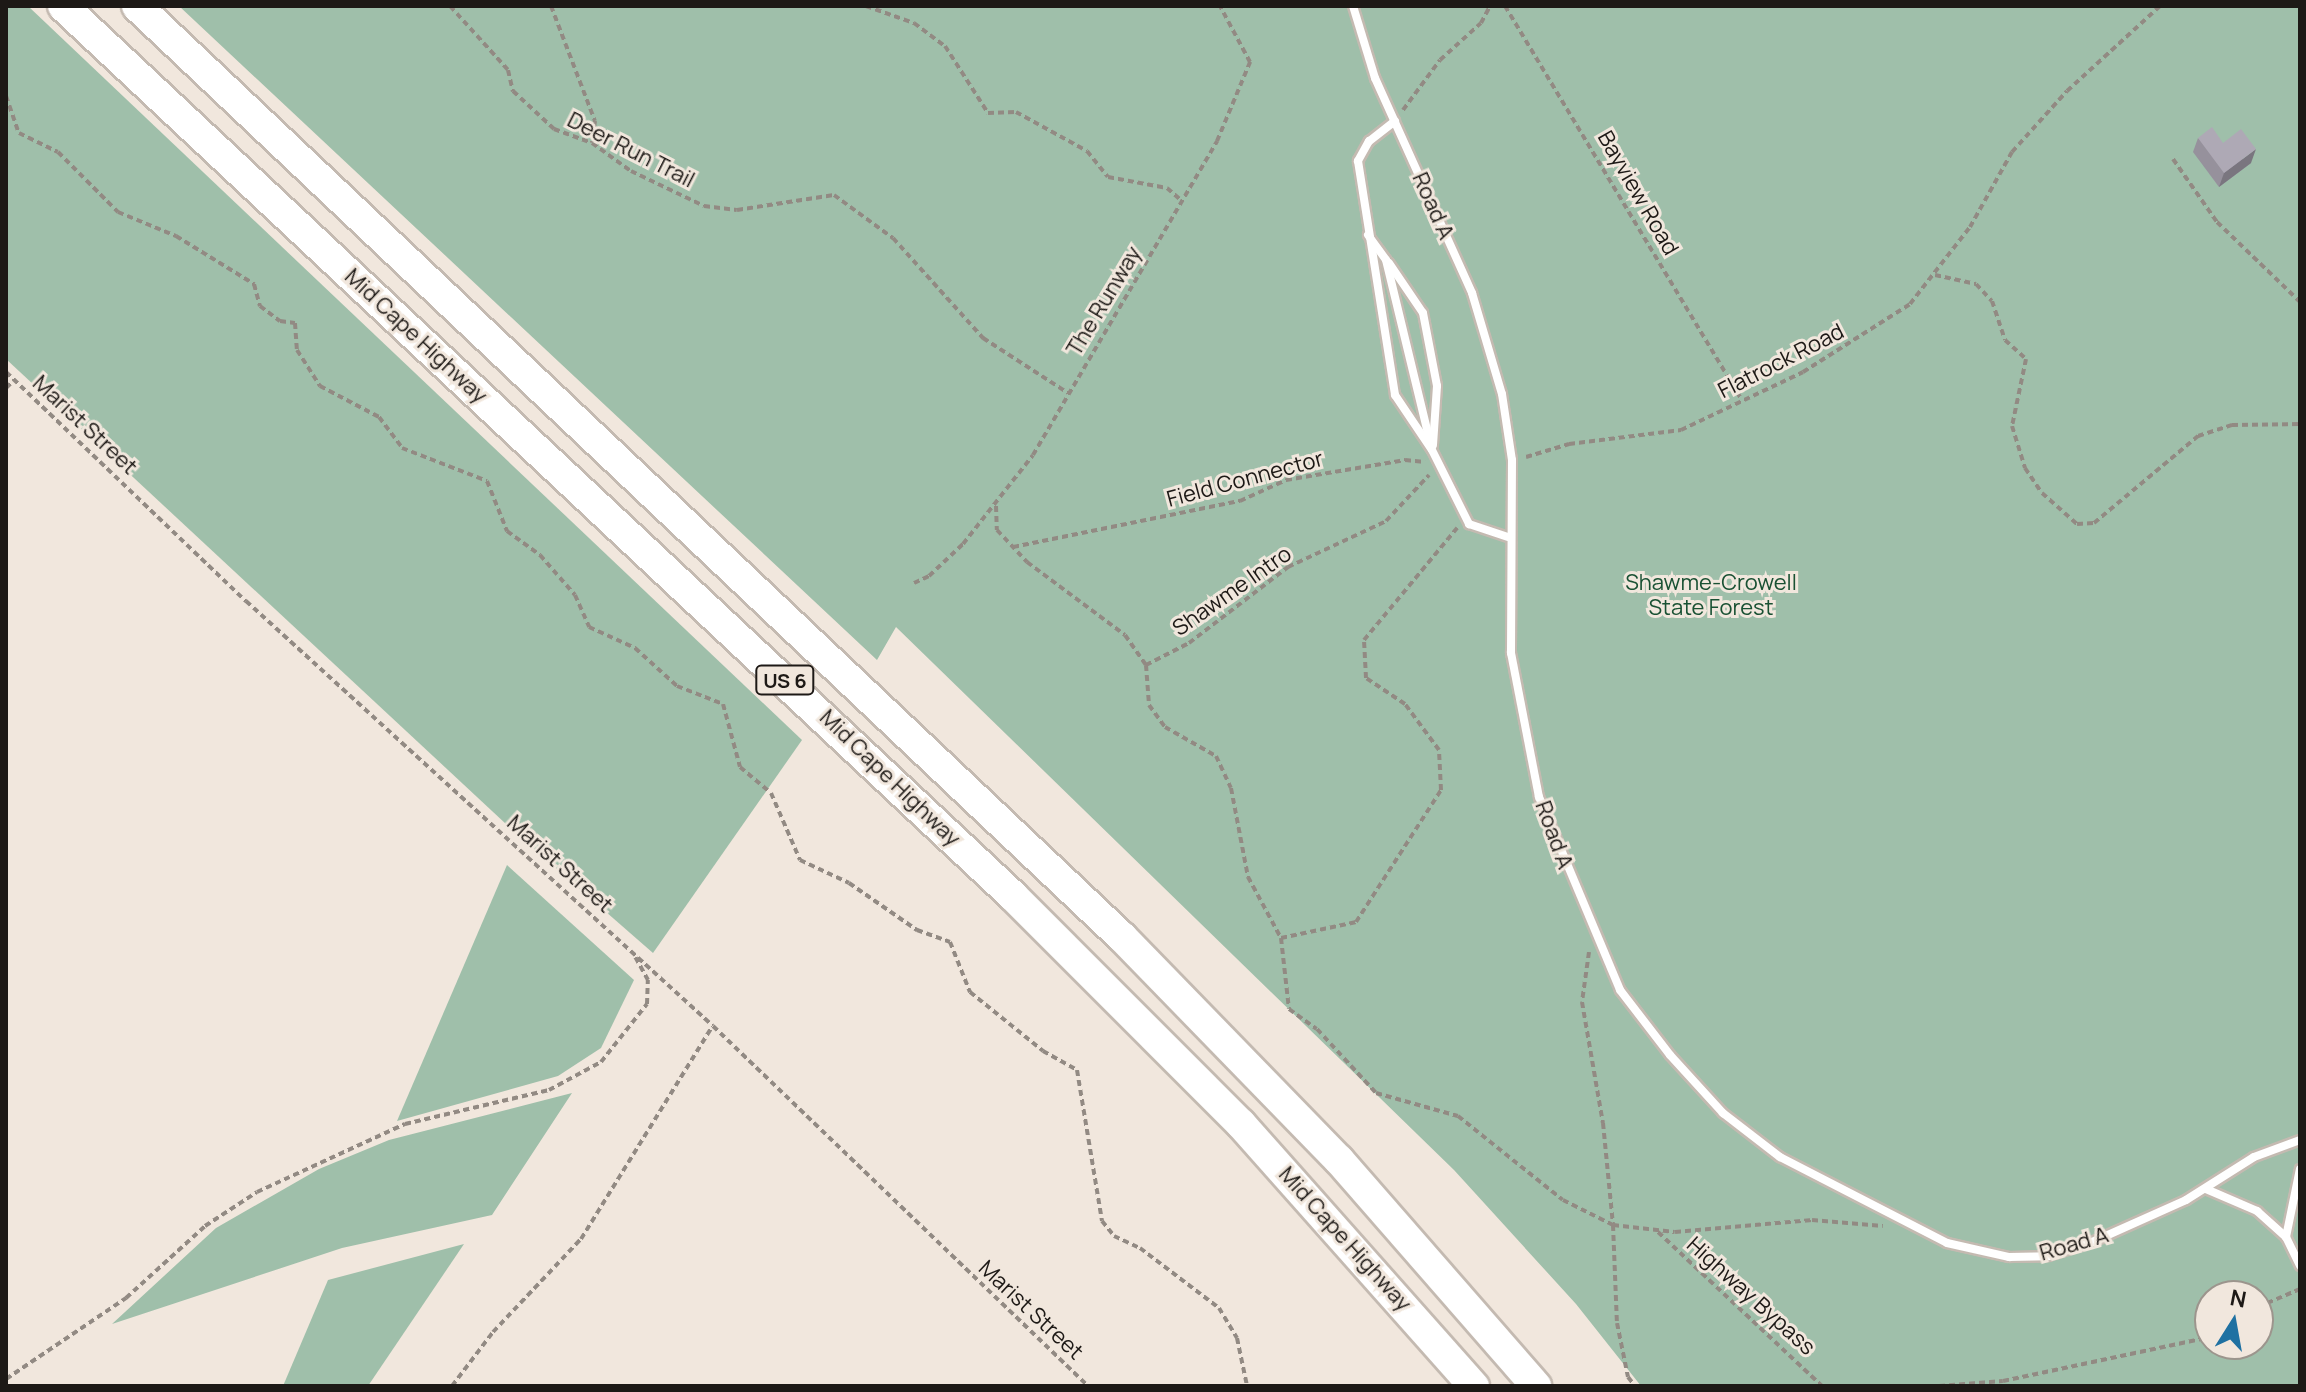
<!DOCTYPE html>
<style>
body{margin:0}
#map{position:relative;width:2306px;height:1392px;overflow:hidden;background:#f1e7dd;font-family:Manrope,sans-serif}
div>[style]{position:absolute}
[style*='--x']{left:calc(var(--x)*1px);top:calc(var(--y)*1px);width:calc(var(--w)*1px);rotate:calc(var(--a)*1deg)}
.green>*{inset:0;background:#9fbfaa}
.path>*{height:4px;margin-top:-2px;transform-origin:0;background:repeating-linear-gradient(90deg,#928a83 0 6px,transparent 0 10px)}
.roads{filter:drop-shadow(2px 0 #c4bab1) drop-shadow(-2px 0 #c4bab1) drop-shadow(0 2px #c4bab1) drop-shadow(0 -2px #c4bab1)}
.lane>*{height:8px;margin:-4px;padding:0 4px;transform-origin:4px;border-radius:4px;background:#fff}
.highway>*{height:30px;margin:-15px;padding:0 15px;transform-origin:15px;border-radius:15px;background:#fff}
.wall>*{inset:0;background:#96919c}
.shaded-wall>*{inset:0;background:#7a767f}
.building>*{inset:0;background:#aea9b5}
span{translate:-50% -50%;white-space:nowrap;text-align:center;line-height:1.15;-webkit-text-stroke:6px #f1e7dd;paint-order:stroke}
.shield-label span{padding:2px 6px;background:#f1e7dd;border:2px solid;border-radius:6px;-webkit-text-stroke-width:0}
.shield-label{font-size:20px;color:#1d1916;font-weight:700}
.street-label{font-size:22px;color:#1d1916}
.park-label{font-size:22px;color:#195133}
.frame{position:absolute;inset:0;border:8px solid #1d1916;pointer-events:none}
.north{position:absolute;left:2194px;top:1280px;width:80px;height:80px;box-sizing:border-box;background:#f1e7dd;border:2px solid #9c958d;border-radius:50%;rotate:11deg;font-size:22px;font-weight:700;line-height:32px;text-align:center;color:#1d1916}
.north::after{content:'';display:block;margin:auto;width:28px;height:36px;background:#1f71a2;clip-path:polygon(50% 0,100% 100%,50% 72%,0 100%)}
</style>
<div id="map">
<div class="green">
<div style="clip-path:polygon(6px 6px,28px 6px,802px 740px,653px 953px,519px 836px,6px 359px)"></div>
<div style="clip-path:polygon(evenodd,179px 6px,2300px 6px,2300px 1386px,1641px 1386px,1576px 1304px,1454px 1170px,896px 627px,877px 660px,179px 6px,2210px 1296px,2258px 1296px,2258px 1344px,2210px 1344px,2210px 1296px)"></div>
<div style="clip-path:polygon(507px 865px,634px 980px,601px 1048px,558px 1076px,397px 1121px)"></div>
<div style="clip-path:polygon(572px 1093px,492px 1215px,342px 1248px,112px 1324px,216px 1228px,319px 1169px,389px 1140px)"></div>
<div style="clip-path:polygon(464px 1244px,368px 1386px,283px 1386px,328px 1280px)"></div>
</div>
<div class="path">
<div style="--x:450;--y:6;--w:86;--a:47.8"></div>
<div style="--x:508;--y:70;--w:22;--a:77"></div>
<div style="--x:513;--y:91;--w:56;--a:42.8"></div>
<div style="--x:554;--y:129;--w:40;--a:20.2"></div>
<div style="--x:592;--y:143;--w:48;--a:35.7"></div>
<div style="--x:631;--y:171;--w:81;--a:25.6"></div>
<div style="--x:704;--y:206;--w:33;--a:7"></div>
<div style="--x:737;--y:210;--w:98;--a:-8.8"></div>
<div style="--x:834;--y:195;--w:73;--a:36.1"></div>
<div style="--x:893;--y:238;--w:135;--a:48"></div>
<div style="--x:983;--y:338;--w:101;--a:32.9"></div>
<div style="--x:551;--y:6;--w:123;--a:69.1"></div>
<div style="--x:595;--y:121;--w:22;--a:98"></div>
<div style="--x:866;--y:6;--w:51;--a:19.5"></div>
<div style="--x:914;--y:23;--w:39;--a:37"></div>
<div style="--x:945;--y:46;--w:80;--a:57.3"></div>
<div style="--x:988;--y:113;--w:28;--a:-2"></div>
<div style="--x:1016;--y:112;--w:81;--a:28.8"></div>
<div style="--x:1087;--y:151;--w:33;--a:51"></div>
<div style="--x:1108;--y:177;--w:60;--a:10.6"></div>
<div style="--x:1167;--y:188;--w:20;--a:41"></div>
<div style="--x:1505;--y:6;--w:458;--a:59"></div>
<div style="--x:6;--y:96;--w:39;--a:71"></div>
<div style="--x:19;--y:133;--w:43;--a:26"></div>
<div style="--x:58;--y:152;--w:85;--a:45"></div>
<div style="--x:118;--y:212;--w:63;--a:22.5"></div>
<div style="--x:176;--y:236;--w:92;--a:31.6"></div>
<div style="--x:254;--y:284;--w:23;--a:75"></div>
<div style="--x:260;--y:306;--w:25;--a:37"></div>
<div style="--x:280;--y:321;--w:15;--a:8"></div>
<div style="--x:295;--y:323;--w:27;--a:86"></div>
<div style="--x:297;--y:350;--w:43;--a:57.4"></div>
<div style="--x:320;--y:386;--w:67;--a:27.7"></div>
<div style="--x:379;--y:417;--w:39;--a:53"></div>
<div style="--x:402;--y:448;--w:91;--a:21.2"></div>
<div style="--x:487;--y:481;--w:54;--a:68.2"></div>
<div style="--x:507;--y:531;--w:41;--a:36"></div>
<div style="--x:540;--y:555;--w:53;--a:48.8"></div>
<div style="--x:575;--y:595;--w:35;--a:66"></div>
<div style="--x:589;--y:627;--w:51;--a:24.5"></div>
<div style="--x:635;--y:648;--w:57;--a:42.1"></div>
<div style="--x:677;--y:686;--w:49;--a:21.4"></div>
<div style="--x:723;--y:704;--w:65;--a:74.9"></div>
<div style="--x:740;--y:767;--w:40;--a:40"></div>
<div style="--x:771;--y:793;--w:73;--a:66.6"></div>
<div style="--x:800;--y:860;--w:54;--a:25.1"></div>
<div style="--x:849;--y:883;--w:83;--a:34.7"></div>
<div style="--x:917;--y:930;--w:35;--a:20"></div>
<div style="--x:950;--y:942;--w:54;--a:68.2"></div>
<div style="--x:970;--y:992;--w:94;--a:38.9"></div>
<div style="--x:1043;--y:1051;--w:39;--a:29"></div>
<div style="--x:1077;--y:1070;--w:153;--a:80.6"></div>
<div style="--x:1102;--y:1221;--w:19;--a:51"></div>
<div style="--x:1114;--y:1236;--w:29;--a:25"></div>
<div style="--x:1140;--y:1248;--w:99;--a:37.2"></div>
<div style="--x:1219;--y:1308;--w:35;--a:59"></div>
<div style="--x:1237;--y:1338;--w:49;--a:78.2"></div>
<div style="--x:1403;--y:110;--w:62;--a:-53.5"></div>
<div style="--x:1440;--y:60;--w:55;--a:-42.1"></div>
<div style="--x:1481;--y:23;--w:19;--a:-62"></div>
<div style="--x:2173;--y:159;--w:77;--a:55.1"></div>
<div style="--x:2217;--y:222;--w:115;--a:43.9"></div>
<div style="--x:1935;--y:275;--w:42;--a:12.4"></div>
<div style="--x:1976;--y:284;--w:23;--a:47"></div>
<div style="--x:1992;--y:301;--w:41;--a:71.6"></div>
<div style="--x:2005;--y:340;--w:28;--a:42"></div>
<div style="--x:2026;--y:359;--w:68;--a:101.8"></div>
<div style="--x:2012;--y:426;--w:44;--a:72.8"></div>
<div style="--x:2025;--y:468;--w:30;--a:56"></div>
<div style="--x:2042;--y:493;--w:47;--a:41.5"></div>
<div style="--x:2077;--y:524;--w:17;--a:-3"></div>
<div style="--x:2094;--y:523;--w:136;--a:-39.9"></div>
<div style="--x:2198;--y:436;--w:36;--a:-18"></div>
<div style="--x:2232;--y:425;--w:68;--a:-0.8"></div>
<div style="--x:6;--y:372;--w:332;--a:43.7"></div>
<div style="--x:246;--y:601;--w:631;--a:42.3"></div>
<div style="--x:713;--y:1026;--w:520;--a:43.83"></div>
<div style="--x:6;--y:388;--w:11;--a:-45"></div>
<div style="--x:1526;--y:457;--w:45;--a:-16.8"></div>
<div style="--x:1569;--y:444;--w:113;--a:-7.1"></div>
<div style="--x:1681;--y:430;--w:135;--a:-25.4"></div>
<div style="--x:1803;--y:372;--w:127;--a:-32.4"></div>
<div style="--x:1910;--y:304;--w:98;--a:-52.1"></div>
<div style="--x:1970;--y:227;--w:86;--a:-60.8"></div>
<div style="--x:2012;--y:152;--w:82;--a:-48"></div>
<div style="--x:2067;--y:91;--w:126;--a:-42.4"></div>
<div style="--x:996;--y:506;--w:24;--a:88"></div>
<div style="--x:997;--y:530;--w:44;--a:46.8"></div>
<div style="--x:1027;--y:562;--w:122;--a:36.7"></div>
<div style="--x:1125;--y:635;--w:37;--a:55"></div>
<div style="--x:1146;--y:665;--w:48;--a:-27.1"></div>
<div style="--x:1189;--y:643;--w:125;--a:-37.5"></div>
<div style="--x:1288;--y:567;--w:108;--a:-25.1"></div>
<div style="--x:1386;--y:521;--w:63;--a:-46.9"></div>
<div style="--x:1013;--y:547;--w:232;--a:-11.5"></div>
<div style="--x:1240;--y:501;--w:51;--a:-24.5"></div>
<div style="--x:1286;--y:480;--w:121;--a:-9.5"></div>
<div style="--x:1405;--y:460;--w:20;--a:6"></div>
<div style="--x:914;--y:583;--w:17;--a:-25"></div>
<div style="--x:929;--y:576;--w:47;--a:-43.3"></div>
<div style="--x:963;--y:544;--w:113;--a:-51.8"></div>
<div style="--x:1033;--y:455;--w:364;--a:-59.6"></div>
<div style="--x:1217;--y:141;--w:86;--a:-67.3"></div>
<div style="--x:1250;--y:62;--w:64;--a:-118.2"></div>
<div style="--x:1146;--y:665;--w:40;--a:85.7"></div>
<div style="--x:1149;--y:705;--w:27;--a:54"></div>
<div style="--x:1165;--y:727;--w:59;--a:29.6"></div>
<div style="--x:1216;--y:756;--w:35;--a:65"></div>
<div style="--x:1231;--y:788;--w:91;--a:79.2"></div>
<div style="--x:1248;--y:877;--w:69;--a:61.6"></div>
<div style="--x:1281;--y:938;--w:71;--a:83.6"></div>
<div style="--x:1289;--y:1009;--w:34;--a:36"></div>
<div style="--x:1317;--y:1029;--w:87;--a:47.3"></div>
<div style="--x:1376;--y:1093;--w:85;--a:15.7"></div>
<div style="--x:1458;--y:1116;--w:134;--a:38.7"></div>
<div style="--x:1563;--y:1200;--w:56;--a:26.6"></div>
<div style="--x:1613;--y:1225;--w:98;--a:87.7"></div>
<div style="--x:1617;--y:1323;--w:55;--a:78.5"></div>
<div style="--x:1628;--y:1377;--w:11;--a:52"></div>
<div style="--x:1281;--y:938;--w:77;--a:-12"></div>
<div style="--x:1356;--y:922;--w:157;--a:-57.2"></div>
<div style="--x:1441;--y:790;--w:40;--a:-92.9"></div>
<div style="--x:1439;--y:750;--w:57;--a:-126.5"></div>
<div style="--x:1405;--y:704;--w:47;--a:-146.3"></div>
<div style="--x:1366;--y:678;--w:38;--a:-93"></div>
<div style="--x:1364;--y:640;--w:146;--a:-50.3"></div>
<div style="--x:1589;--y:952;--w:50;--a:98"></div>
<div style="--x:1582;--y:1002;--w:123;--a:80.2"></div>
<div style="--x:1603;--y:1123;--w:102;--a:84.4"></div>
<div style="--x:1613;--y:1225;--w:62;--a:6.4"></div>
<div style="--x:1675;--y:1232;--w:138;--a:-5"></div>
<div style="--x:1812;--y:1220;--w:71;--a:4.8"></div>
<div style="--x:1658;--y:1232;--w:225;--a:43.2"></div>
<div style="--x:2258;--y:1307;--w:46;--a:-23.2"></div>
<div style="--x:6;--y:1379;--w:145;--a:-34"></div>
<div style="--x:126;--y:1298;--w:107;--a:-42.3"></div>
<div style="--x:205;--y:1226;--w:62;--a:-33.2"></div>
<div style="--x:257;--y:1192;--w:163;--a:-24.7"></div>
<div style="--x:405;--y:1124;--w:148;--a:-13.3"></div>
<div style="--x:549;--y:1090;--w:59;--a:-28.3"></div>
<div style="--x:601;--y:1062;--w:74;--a:-51.6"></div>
<div style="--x:647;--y:1004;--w:24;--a:-88"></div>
<div style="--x:648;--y:980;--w:26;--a:-119"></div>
<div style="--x:452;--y:1386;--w:68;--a:-52.8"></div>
<div style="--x:493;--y:1332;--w:128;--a:-46.6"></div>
<div style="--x:581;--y:1239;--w:249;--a:-58.3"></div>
<div style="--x:1939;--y:1386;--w:64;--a:-4.5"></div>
<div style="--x:2003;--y:1381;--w:212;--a:-12"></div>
</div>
<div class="roads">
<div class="lane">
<div style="--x:1353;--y:6;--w:75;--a:73"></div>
<div style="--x:1375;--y:78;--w:236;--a:65.7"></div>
<div style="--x:1472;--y:293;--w:105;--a:73.5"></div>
<div style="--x:1502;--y:394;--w:67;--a:81.4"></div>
<div style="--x:1512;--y:460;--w:193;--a:90.3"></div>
<div style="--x:1511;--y:653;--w:147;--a:79"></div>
<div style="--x:1539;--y:797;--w:209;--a:67.2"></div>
<div style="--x:1620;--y:990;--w:82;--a:52.4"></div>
<div style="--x:1670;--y:1055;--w:79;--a:47.6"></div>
<div style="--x:1723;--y:1113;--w:72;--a:37.7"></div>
<div style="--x:1780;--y:1157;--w:188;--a:27.2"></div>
<div style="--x:1947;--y:1243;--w:64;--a:12.7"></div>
<div style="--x:2009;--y:1257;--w:39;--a:-1"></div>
<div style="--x:2048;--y:1256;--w:44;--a:-17.2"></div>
<div style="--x:2090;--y:1243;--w:105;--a:-24.1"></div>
<div style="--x:2186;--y:1200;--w:80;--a:-32.3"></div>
<div style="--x:2254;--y:1157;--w:49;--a:-20.3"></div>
<div style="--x:1395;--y:121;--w:33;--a:142"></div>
<div style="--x:1369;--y:141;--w:23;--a:119"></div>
<div style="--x:1358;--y:161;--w:237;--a:81"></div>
<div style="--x:1395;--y:395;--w:66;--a:56.1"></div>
<div style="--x:1432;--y:450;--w:83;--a:63.4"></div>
<div style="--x:1469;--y:524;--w:41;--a:18.4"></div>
<div style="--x:1368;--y:235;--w:31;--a:54"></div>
<div style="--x:1386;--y:260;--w:191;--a:76.4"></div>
<div style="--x:1389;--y:263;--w:60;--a:55.8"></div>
<div style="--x:1423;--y:313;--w:74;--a:79.1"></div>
<div style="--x:1437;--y:386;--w:59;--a:93.9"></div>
<div style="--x:2206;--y:1189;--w:56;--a:23.3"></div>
<div style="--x:2257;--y:1211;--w:39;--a:42"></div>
<div style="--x:2286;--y:1237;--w:32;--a:64"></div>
<div style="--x:2286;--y:1237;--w:69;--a:-78.4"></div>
</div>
<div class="highway">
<div style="--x:63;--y:6;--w:1302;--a:43.13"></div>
<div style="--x:1013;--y:896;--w:322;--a:45"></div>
<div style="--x:1241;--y:1124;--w:351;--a:48.4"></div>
<div style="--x:137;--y:6;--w:1355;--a:43.39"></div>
<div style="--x:1122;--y:937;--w:311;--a:45.8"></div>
<div style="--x:1339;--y:1160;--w:300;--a:48.9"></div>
</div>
</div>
<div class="wall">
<div style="clip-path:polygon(2198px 138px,2251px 163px,2219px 187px,2193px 152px)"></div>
</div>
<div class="shaded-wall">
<div style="clip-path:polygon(2256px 149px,2251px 163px,2219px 187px,2224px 173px)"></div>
</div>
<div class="building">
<div style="clip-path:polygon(2212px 127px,2223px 143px,2241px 129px,2256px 149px,2224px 173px,2198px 138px)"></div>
</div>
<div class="shield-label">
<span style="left:785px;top:680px">US 6</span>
</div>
<div class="street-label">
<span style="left:631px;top:150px;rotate:27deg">Deer Run Trail</span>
<span style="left:1638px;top:193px;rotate:60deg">Bayview Road</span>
<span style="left:1433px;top:206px;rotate:66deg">Road A</span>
<span style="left:1104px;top:301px;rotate:-59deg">The Runway</span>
<span style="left:416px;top:336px;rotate:43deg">Mid Cape Highway</span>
<span style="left:1781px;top:361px;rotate:-27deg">Flatrock Road</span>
<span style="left:85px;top:425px;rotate:43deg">Marist Street</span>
<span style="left:1245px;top:479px;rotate:-15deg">Field Connector</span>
<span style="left:1232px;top:591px;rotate:-35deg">Shawme Intro</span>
<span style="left:890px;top:778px;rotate:44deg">Mid Cape Highway</span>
<span style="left:1554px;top:835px;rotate:70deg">Road A</span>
<span style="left:560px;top:864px;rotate:42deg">Marist Street</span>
<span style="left:1345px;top:1239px;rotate:48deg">Mid Cape Highway</span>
<span style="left:2074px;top:1244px;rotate:-16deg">Road A</span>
<span style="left:1751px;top:1296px;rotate:42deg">Highway Bypass</span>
<span style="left:1031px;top:1310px;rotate:43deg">Marist Street</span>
</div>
<div class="park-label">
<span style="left:1711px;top:595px">Shawme-Crowell<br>State Forest</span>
</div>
<div class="frame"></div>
<div class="north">N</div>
</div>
